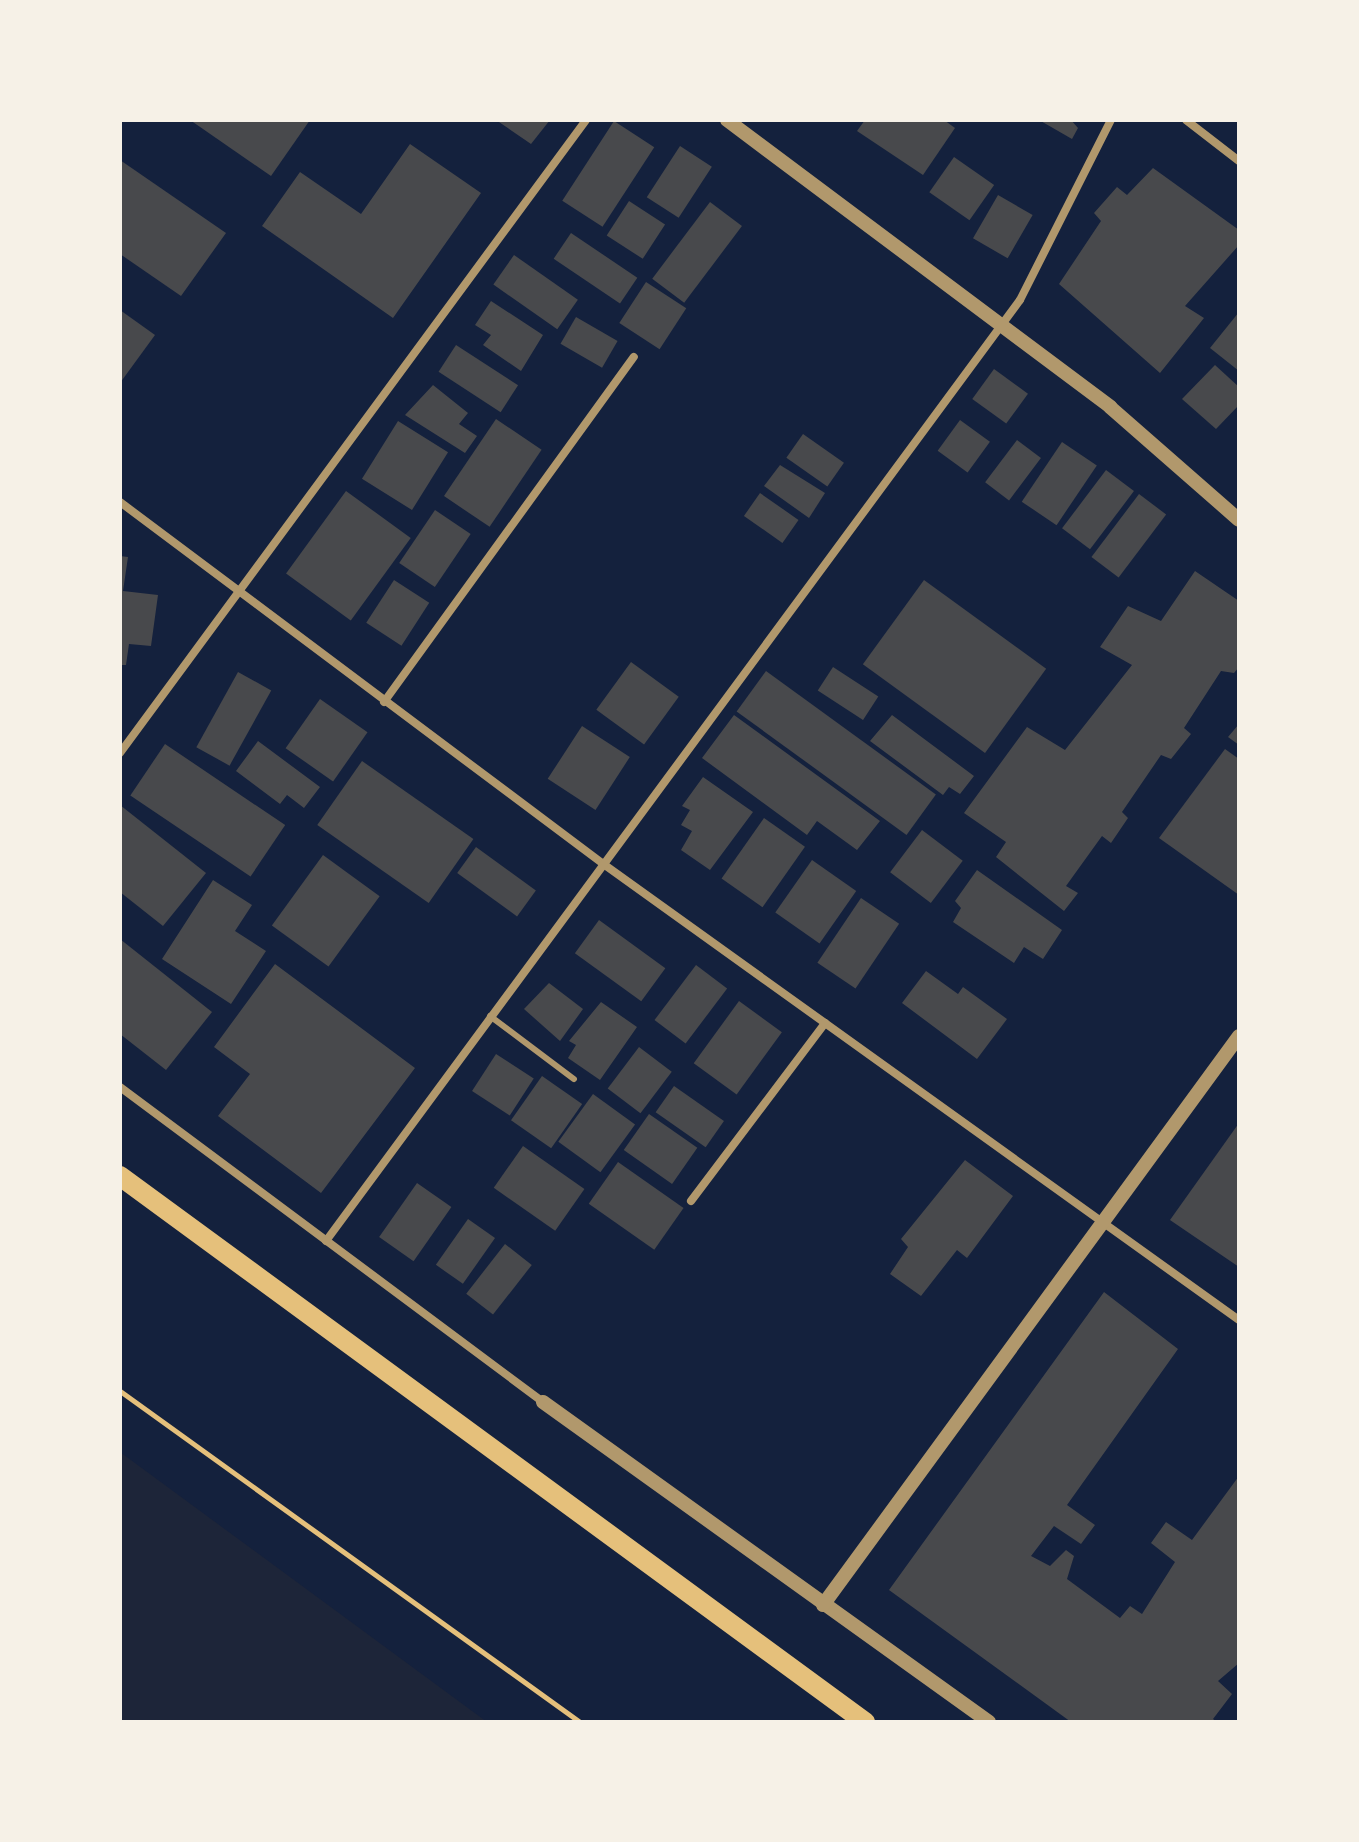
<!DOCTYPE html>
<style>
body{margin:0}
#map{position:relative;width:1359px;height:1842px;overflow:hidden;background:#14213d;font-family:"Roboto Condensed",sans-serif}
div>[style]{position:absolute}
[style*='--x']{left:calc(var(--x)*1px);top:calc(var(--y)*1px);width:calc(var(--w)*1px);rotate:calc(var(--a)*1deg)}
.green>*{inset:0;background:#1d2539}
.building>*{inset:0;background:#48494c;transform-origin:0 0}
.path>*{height:5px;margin:-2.5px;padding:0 2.5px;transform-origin:2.5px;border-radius:2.5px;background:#e5c07b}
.service>*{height:6px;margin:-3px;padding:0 3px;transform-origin:3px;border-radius:3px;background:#b1986c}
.minor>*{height:8px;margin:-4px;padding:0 4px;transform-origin:4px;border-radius:4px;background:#b1986c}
.tertiary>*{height:14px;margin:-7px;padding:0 7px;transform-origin:7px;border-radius:7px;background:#b1986c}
.primary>*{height:20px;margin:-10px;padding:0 10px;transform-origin:10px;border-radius:10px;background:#e5c07b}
span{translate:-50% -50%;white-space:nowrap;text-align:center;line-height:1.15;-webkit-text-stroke:6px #f6f1e7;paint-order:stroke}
.frame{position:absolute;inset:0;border:122px solid #f6f1e7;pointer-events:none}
</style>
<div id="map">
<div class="green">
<div style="clip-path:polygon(120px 1452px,487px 1722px,120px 1722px)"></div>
</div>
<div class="building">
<div style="clip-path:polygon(190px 120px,310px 120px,271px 176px)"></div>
<div style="clip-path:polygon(496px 120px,550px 120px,531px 144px)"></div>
<div style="clip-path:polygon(865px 120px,944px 120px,955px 128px,923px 175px,857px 131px)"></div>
<div style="clip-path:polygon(1039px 120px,1071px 120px,1078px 128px,1072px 139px)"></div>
<div style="left:614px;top:121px;width:48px;height:95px;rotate:33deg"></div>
<div style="clip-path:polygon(410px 144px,481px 193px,393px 318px,262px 226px,300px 172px,361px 214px)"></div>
<div style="left:680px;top:146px;width:38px;height:61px;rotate:33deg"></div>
<div style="left:954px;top:157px;width:49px;height:43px;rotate:35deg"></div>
<div style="clip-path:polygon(120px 160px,226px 233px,181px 296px,120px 254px)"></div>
<div style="clip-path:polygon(1153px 168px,1239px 230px,1239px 245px,1185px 306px,1204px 318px,1160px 373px,1059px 284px,1101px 221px,1094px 213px,1117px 187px,1127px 195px)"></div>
<div style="left:998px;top:195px;width:40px;height:50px;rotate:30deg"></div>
<div style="left:629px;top:201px;width:43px;height:41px;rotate:33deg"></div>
<div style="left:710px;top:202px;width:40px;height:96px;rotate:37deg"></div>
<div style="left:571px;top:233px;width:80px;height:31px;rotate:34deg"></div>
<div style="left:514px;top:255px;width:78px;height:36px;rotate:35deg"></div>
<div style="left:646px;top:282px;width:48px;height:49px;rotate:33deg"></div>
<div style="clip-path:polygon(491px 301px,543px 335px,521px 371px,483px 345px,491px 335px,475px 325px)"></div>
<div style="clip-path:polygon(120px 310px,155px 335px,120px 383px)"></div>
<div style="clip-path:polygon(1239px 312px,1239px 371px,1210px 348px)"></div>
<div style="left:576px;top:317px;width:48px;height:31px;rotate:30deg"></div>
<div style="left:456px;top:345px;width:74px;height:32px;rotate:33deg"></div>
<div style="clip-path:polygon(1215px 365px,1239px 387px,1239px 405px,1216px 429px,1182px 399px)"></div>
<div style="left:994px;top:369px;width:42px;height:37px;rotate:36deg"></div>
<div style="clip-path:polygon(433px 385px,468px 413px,459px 424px,477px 436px,465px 453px,405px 415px)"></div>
<div style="left:496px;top:419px;width:55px;height:93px;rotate:34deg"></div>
<div style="left:960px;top:420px;width:37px;height:38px;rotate:36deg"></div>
<div style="left:398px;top:421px;width:59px;height:68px;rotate:32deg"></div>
<div style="left:803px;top:434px;width:50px;height:29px;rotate:35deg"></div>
<div style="left:1017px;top:440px;width:30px;height:53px;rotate:37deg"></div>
<div style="left:1062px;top:442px;width:42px;height:72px;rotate:34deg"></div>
<div style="clip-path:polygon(780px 465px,825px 493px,809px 518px,764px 486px)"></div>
<div style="left:1106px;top:470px;width:35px;height:73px;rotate:37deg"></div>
<div style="left:346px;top:491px;width:80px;height:102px;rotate:36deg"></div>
<div style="left:760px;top:493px;width:47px;height:28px;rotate:35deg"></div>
<div style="left:1139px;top:494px;width:34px;height:79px;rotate:37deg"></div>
<div style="left:435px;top:510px;width:43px;height:64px;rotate:34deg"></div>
<div style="clip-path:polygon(120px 556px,128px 557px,123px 591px,158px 595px,151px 646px,129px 644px,126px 665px,120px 665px)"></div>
<div style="clip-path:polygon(1195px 571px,1239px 601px,1239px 667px,1234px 673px,1221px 671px,1184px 728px,1191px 734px,1171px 759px,1161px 755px,1122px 812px,1128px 818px,1111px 843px,1102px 836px,1066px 886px,1078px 893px,1064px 911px,996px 857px,1006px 842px,964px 813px,1027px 727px,1065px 750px,1132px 665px,1100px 647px,1128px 606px,1161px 621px)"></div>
<div style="left:394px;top:580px;width:42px;height:51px;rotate:33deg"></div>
<div style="left:924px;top:580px;width:151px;height:104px;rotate:36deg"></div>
<div style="left:631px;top:662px;width:59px;height:59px;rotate:36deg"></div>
<div style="left:833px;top:667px;width:54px;height:28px;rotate:33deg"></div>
<div style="left:766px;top:671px;width:210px;height:50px;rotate:36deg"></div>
<div style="left:238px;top:672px;width:38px;height:86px;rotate:29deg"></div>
<div style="left:320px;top:699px;width:58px;height:60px;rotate:35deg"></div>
<div style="clip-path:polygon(734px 715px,880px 821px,857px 850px,817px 821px,807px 835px,702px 758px)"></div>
<div style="clip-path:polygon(892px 715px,974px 776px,960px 794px,949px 787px,943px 795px,870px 741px)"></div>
<div style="clip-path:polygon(1239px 724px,1239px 745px,1228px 737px)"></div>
<div style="left:582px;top:726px;width:57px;height:63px;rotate:33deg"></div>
<div style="clip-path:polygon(258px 741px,320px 787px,304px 808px,287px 795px,280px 804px,236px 771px)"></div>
<div style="left:165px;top:744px;width:145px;height:62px;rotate:34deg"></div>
<div style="clip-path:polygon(1225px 749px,1239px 759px,1239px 895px,1159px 838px)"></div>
<div style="left:362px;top:761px;width:136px;height:78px;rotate:35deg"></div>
<div style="clip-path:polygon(703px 777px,753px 812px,710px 870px,681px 850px,692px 831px,681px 825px,690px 810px,682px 806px)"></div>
<div style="clip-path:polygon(120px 805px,206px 873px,163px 926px,120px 892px)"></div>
<div style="left:764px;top:818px;width:50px;height:74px;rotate:35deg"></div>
<div style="left:922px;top:830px;width:51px;height:53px;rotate:37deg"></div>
<div style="left:476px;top:847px;width:74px;height:32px;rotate:36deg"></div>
<div style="left:323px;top:855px;width:70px;height:87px;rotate:36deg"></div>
<div style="left:812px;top:860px;width:54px;height:64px;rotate:35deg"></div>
<div style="clip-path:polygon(977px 870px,1062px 930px,1043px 959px,1024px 947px,1014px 963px,953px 922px,961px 908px,955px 901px)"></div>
<div style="clip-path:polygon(213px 880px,252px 905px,235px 931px,266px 951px,231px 1004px,162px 959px)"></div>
<div style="left:861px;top:898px;width:46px;height:78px;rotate:34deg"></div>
<div style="left:599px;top:920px;width:82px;height:41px;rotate:36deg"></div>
<div style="clip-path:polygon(120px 939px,212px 1012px,166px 1070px,120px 1034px)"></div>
<div style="clip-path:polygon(275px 964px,415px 1068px,321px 1193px,218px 1116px,250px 1074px,214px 1047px)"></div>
<div style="left:696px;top:965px;width:39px;height:69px;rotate:37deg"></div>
<div style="clip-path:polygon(926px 971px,958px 994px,963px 987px,1007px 1019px,977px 1059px,902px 1003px)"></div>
<div style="clip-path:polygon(549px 983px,583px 1009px,560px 1041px,524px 1009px)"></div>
<div style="left:739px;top:1001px;width:53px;height:77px;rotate:36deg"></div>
<div style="clip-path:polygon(601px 1002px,637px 1027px,600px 1080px,568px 1058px,576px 1045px,569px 1041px)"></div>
<div style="left:639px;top:1047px;width:41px;height:52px;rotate:37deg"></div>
<div style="left:496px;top:1054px;width:45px;height:44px;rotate:33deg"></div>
<div style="left:542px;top:1076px;width:49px;height:54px;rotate:35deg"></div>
<div style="left:674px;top:1086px;width:61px;height:32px;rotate:35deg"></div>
<div style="left:593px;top:1094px;width:52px;height:59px;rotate:36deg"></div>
<div style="left:649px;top:1114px;width:59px;height:44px;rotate:35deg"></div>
<div style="clip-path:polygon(1239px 1123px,1239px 1267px,1170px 1220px)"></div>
<div style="left:523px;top:1146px;width:75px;height:51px;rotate:35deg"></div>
<div style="clip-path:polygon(965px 1160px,1013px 1196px,967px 1258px,957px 1250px,921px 1296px,890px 1274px,908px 1247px,901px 1239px)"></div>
<div style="left:618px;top:1162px;width:80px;height:51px;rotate:35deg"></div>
<div style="left:417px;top:1183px;width:42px;height:66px;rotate:35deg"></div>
<div style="left:468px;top:1219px;width:33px;height:56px;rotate:35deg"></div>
<div style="left:505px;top:1244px;width:34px;height:63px;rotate:38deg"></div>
<div style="clip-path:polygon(1104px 1292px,1178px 1349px,1067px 1505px,1095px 1525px,1081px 1544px,1054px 1526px,1031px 1556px,1050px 1566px,1066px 1550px,1074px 1556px,1067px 1579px,1120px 1618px,1130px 1606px,1142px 1614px,1175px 1562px,1151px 1543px,1166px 1522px,1192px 1540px,1239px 1476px,1239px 1663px,1218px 1681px,1232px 1694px,1213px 1719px,1217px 1722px,1071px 1722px,889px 1590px)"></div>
</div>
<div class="path">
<div style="--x:120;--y:1391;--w:567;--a:35.74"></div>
</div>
<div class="service">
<div style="--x:490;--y:1016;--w:105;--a:36.9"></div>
</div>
<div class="minor">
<div style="--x:1186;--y:120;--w:67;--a:37.7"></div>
<div style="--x:120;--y:502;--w:602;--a:36.83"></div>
<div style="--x:602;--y:863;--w:784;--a:35.66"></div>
<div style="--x:384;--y:702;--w:426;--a:-54.1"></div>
<div style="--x:120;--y:753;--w:786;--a:-53.64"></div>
<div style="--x:120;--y:1087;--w:527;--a:36.67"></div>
<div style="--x:691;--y:1201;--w:223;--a:-53"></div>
<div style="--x:326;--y:1241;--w:1169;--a:-53.59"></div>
<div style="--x:1020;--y:300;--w:202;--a:-63.2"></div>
</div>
<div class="tertiary">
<div style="--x:727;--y:120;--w:479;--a:36.8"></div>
<div style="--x:1110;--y:407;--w:171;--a:41.2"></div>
<div style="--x:543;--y:1402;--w:549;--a:35.66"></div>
<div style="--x:823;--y:1605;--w:705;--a:-53.83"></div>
</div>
<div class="primary">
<div style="--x:120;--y:1176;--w:924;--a:36.24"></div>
</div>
<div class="frame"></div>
</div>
